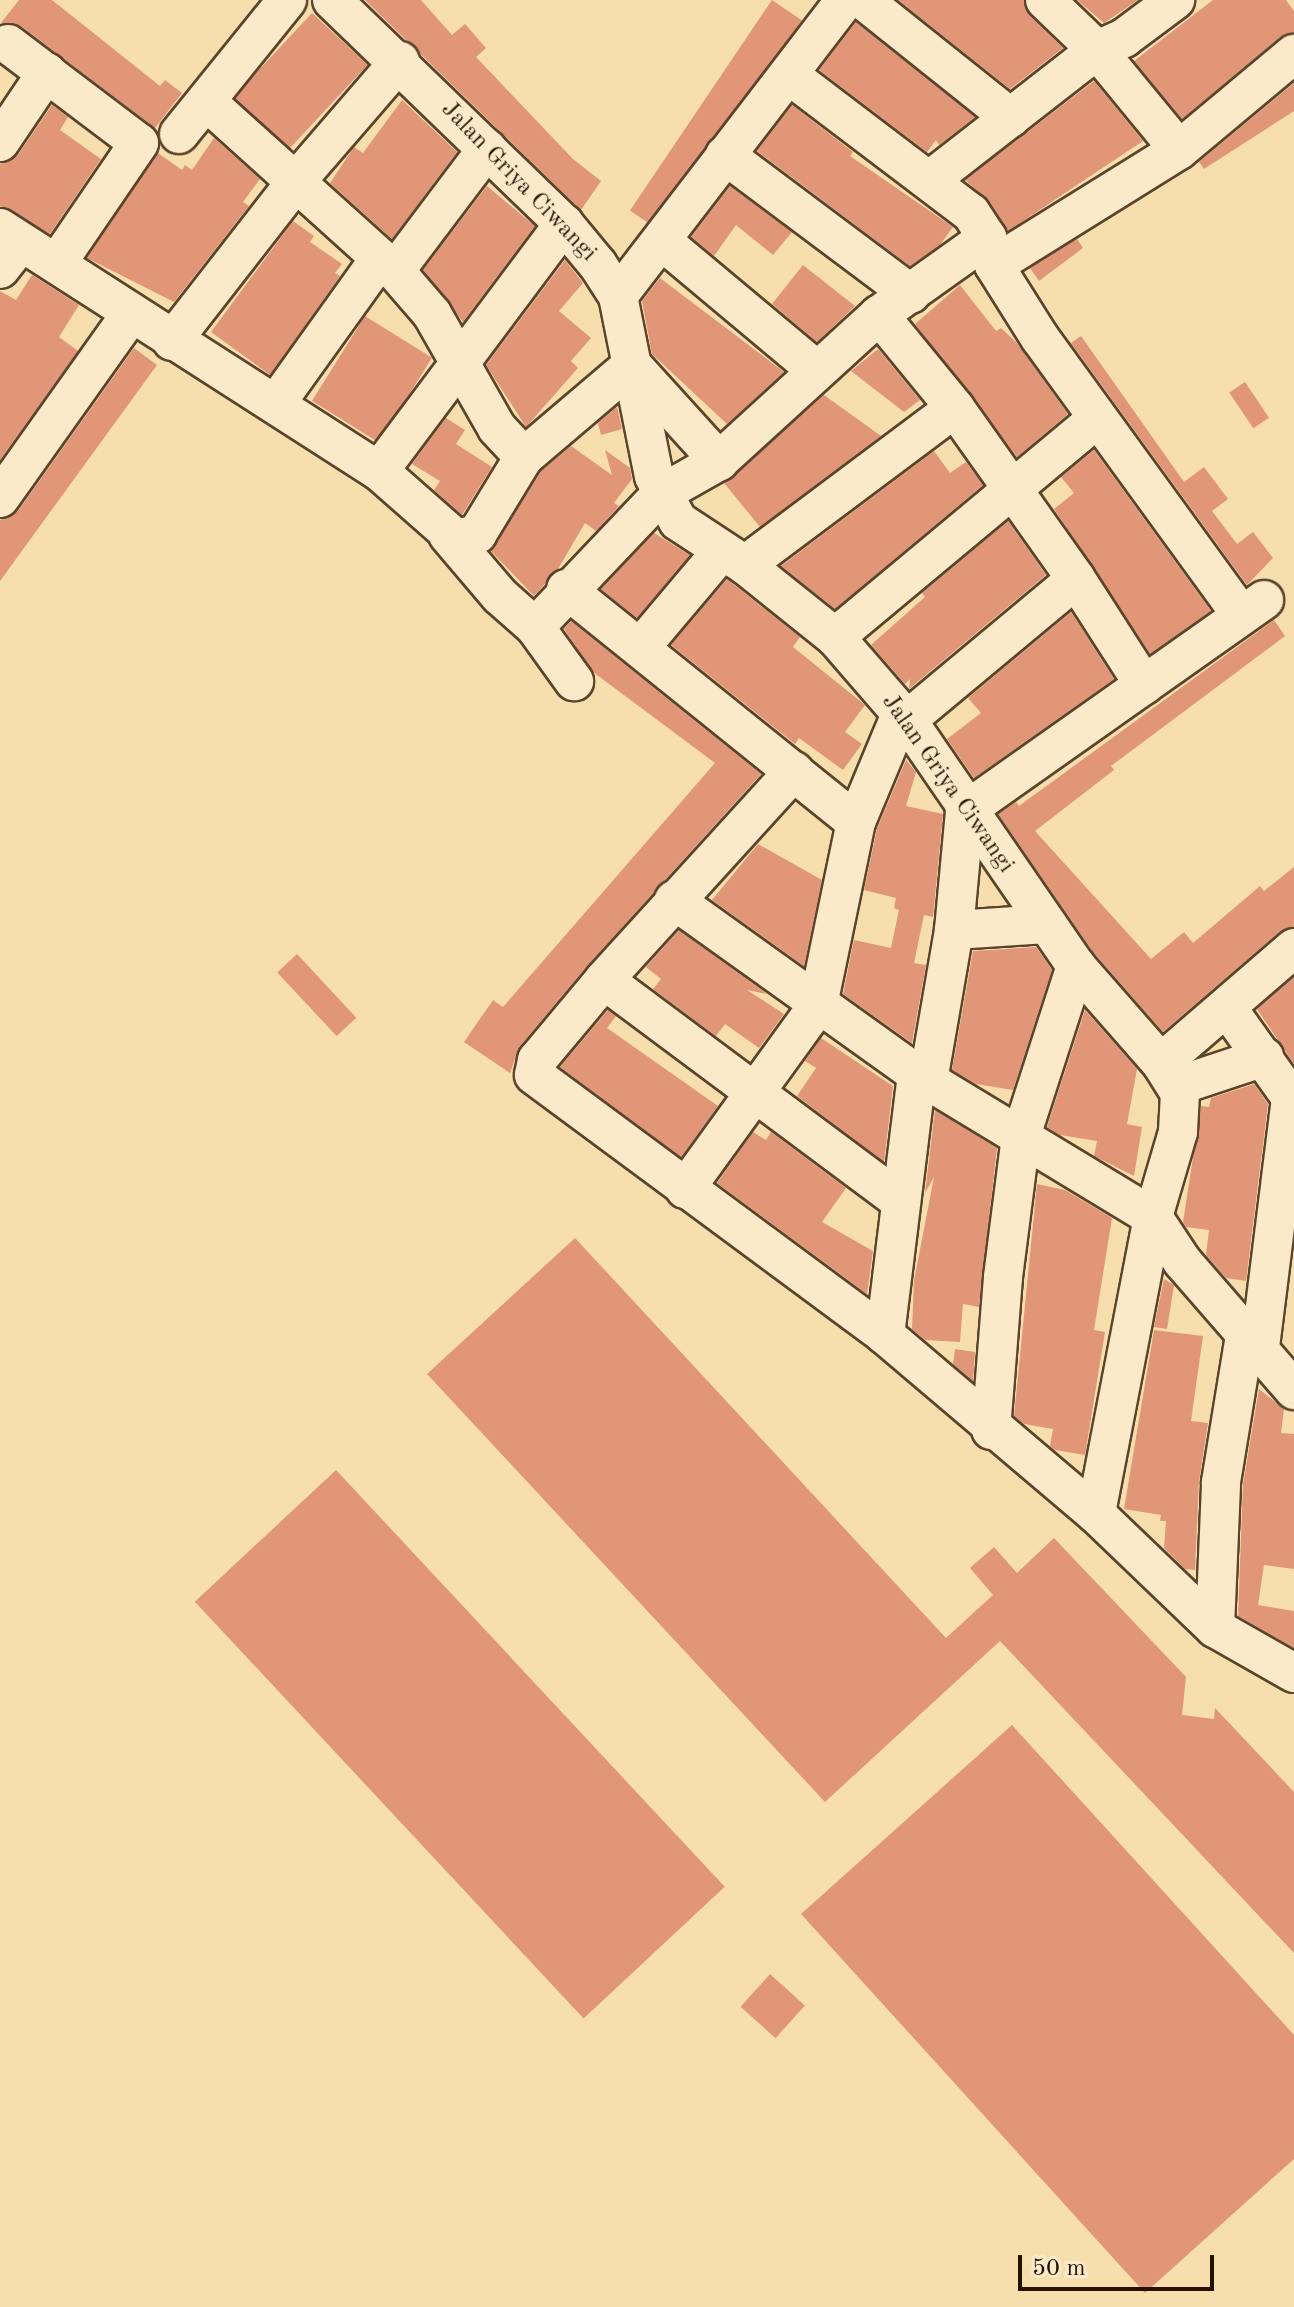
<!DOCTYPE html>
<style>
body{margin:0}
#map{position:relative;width:1294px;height:2307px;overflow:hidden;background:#f7dfad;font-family:"Old Standard TT",serif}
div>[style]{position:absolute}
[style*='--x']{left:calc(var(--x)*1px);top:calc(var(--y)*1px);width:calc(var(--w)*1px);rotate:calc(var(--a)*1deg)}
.building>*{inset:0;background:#e19678;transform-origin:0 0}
.roads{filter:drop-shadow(2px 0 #5a442b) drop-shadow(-2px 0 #5a442b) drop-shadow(0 2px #5a442b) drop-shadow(0 -2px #5a442b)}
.minor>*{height:38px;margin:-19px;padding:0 19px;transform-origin:19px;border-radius:19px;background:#faeaca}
span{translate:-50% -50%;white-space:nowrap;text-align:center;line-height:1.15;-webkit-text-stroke:8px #faeaca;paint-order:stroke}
.street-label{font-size:24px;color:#261100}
.scale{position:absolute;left:1018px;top:2255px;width:196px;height:36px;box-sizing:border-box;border:4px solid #261100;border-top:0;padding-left:10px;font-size:24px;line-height:28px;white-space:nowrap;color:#261100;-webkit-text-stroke:6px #faeaca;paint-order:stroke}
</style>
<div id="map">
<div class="building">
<div style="clip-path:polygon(19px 0,52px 0,160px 86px,165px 80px,182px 93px,155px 128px,21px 26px,1px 23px)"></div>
<div style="clip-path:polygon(365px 0,421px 0,452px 35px,465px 24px,486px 48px,476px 57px,573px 159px,601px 181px,581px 210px)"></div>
<div style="left:772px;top:0;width:36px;height:254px;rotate:34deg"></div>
<div style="clip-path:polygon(898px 0,1024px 0,1030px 16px,1063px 48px,1010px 89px)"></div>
<div style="clip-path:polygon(1077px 0,1138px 0,1104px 23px)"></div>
<div style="clip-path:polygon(1213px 0,1286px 0,1294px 11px,1294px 33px,1280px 37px,1182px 119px,1134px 61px)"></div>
<div style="left:312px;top:13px;width:76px;height:115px;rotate:43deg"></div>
<div style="clip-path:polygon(856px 22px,975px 117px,939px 145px,936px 140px,927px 152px,819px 70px)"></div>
<div style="clip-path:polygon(1094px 81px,1143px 141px,1008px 231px,989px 201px,965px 180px)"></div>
<div style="clip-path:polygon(1294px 83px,1294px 111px,1204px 169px,1199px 162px)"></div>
<div style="clip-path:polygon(402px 100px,457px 152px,392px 239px,330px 183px,354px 147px,363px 153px)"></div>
<div style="clip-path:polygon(52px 105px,68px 117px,60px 130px,101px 159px,50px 234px,0 206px,0 164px,18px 155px)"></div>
<div style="clip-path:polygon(792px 105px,853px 152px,850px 156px,953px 227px,940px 245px,910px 266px,757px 151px)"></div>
<div style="clip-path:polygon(214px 138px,260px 179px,243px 202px,249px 206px,174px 302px,87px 258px,158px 153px,182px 170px,185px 165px,192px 170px)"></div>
<div style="clip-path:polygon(487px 186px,535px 226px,463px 322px,423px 270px)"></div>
<div style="clip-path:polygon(730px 186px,792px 232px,773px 255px,736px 225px,714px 256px,691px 237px)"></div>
<div style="clip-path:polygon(293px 221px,314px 236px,310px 242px,342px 264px,335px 273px,340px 276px,270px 375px,211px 332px)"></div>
<div style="clip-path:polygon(1077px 239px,1083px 248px,1039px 281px,1030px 268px)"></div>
<div style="clip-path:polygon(565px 260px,583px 283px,559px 311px,591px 338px,571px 361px,578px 368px,526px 427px,486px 365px)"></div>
<div style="clip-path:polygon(803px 265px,855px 306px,817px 342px,772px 304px)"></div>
<div style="clip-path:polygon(32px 275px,79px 305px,59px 337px,78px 351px,0 460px,0 291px,16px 300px)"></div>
<div style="clip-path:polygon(660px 278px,784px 372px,727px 424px,652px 354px,642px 301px)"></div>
<div style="clip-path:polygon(960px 285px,996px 331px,1001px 328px,1016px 342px,1068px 414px,1017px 457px,915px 324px)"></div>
<div style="left:365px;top:316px;width:79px;height:100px;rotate:32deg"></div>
<div style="clip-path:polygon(1081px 336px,1184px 482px,1204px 467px,1228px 499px,1212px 511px,1237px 544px,1253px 532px,1273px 558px,1247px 585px,1071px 343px)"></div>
<div style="clip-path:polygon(134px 348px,157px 365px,0 581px,0 520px,18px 511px)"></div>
<div style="clip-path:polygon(878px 349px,920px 400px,904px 412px,851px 371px)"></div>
<div style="left:1245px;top:382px;width:43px;height:19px;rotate:56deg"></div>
<div style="clip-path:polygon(824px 395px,881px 436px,760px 527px,724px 483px)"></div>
<div style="clip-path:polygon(617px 407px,622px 429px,601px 435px,598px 423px)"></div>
<div style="clip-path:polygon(446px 418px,465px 430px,456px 444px,492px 467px,462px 515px,434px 490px,440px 481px,412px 464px)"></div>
<div style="clip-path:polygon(571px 446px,612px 475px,605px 450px,630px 468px,632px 479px,614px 503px,619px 506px,596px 531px,585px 523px,558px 569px,534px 596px,491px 551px,541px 471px)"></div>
<div style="clip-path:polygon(1094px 450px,1211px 611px,1150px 654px,1054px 509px,1074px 493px,1061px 477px)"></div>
<div style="clip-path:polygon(934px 451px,950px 473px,966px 462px,983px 485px,835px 609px,781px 566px)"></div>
<div style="clip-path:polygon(1008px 521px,1046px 575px,909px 689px,910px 679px,905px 684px,871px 645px,925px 597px,922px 593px)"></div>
<div style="clip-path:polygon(654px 533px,690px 555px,637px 618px,601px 589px)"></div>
<div style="clip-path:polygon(727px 579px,800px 637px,793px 647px,865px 705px,845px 732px,862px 744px,843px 770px,799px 738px,795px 744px,671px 645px)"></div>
<div style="clip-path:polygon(1071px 612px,1114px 679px,974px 778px,947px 739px,981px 713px,968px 698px)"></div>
<div style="clip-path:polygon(1274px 620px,1285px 636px,1111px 766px,1114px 770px,1035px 831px,1151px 959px,1184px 932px,1193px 943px,1260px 886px,1264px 891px,1294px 867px,1294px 927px,1280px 931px,1163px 1032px,1093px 952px,998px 814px,1016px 802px,1019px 806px)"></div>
<div style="clip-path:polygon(571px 621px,761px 774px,587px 966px,520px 1046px,510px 1073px,464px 1042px,493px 1000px,503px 1007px,715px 763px,593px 672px,564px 629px)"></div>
<div style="clip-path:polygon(906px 760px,916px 772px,906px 806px,943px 814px,933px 917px,924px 915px,914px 963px,926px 965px,912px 1043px,843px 994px,854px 940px,891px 948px,899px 910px,894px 908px,896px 898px,864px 890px,877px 829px)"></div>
<div style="clip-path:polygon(758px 844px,822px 880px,804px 966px,712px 900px)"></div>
<div style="clip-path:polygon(679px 930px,767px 994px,747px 990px,784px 1014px,759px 1048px,725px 1024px,716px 1036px,653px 989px,661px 979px,646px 967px)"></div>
<div style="clip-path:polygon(1036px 947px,1052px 970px,1013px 1090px,976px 1084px,952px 1070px,973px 951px)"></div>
<div style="left:297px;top:954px;width:87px;height:27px;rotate:47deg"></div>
<div style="clip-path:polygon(1294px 977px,1294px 1064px,1257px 1009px)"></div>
<div style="clip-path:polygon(608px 1010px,616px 1016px,607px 1028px,718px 1106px,681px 1157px,560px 1067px)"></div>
<div style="clip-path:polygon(1085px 1010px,1137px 1069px,1127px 1124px,1142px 1127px,1134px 1176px,1094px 1156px,1097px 1141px,1060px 1135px,1047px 1127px)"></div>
<div style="clip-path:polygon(821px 1038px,893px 1086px,884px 1162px,797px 1096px,816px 1068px,805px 1061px)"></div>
<div style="clip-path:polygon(1254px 1084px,1268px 1104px,1246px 1281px,1226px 1278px,1206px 1255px,1209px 1230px,1186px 1227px,1183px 1222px,1201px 1106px,1209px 1107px,1211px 1098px)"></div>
<div style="clip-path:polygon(935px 1110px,997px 1148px,979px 1307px,963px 1304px,960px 1342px,925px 1340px,912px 1329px,914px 1281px,934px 1177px,925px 1193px)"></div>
<div style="clip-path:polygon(753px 1132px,766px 1140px,771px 1132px,846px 1188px,822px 1222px,873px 1251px,867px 1294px,717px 1183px)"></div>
<div style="clip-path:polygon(1037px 1184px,1065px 1190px,1112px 1218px,1094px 1330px,1105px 1332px,1085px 1455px,1055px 1450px,1050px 1446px,1053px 1429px,1024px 1424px,1014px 1416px)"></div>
<div style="clip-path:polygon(575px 1238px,946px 1638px,993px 1595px,970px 1568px,994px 1547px,1017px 1573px,1054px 1538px,1186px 1677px,1182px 1715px,1214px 1719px,1215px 1708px,1294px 1792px,1294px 1953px,1000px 1641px,825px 1802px,427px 1374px)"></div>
<div style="clip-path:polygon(1164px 1279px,1174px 1285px,1167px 1329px,1154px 1327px)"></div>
<div style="clip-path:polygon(1154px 1330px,1203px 1336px,1191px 1421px,1208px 1423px,1199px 1481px,1195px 1570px,1185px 1569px,1164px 1548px,1166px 1521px,1160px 1521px,1161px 1515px,1124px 1509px)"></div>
<div style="clip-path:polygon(955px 1349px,975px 1352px,973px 1381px,953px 1364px)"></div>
<div style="clip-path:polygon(1259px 1389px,1284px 1409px,1281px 1433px,1294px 1434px,1294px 1569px,1264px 1565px,1258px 1605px,1294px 1611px,1294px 1648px,1238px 1616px,1243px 1484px)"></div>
<div style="left:336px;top:1470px;width:570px;height:193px;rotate:47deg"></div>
<div style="clip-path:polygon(1012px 1725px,1294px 2035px,1294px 2159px,1145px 2293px,801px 1914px)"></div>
<div style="left:770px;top:1974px;width:47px;height:44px;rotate:42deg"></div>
</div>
<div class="roads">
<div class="minor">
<div style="--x:332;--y:0;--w:322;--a:44"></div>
<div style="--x:564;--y:224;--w:53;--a:50.3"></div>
<div style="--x:598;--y:265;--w:37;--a:57"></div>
<div style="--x:618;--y:296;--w:184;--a:78.7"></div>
<div style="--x:654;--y:476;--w:51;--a:61.9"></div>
<div style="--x:678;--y:521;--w:80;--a:33.3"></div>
<div style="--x:745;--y:565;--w:115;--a:38.7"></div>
<div style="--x:835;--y:637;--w:110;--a:49.1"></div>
<div style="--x:907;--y:720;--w:298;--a:55.5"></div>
<div style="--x:1076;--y:966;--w:129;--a:48.8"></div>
<div style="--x:1161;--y:1063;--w:36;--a:58"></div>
<div style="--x:1180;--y:1093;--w:39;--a:93"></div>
<div style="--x:1178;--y:1132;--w:89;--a:106.4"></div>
<div style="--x:1153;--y:1217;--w:53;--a:56.6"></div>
<div style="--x:1182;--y:1261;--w:171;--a:49"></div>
<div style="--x:863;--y:0;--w:189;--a:38.6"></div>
<div style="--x:1045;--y:0;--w:72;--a:43.9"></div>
<div style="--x:1097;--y:50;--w:129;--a:50.6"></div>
<div style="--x:8;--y:44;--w:164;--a:37.1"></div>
<div style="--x:139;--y:143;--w:145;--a:124.3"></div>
<div style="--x:789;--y:75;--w:228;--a:37.2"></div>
<div style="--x:971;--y:213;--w:30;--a:57"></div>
<div style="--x:987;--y:238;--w:28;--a:75"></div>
<div style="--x:994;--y:265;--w:86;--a:57.8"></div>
<div style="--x:1040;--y:338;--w:342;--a:54"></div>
<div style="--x:207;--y:102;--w:253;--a:42"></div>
<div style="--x:395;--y:271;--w:57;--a:49.3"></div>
<div style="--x:432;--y:314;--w:131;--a:60.3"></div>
<div style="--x:497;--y:428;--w:40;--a:47"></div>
<div style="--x:179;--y:134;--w:172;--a:-51.1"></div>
<div style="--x:0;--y:142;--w:84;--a:-56.1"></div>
<div style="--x:725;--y:155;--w:232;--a:36.8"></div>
<div style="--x:930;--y:180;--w:212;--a:-37.9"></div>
<div style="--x:1097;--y:50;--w:30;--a:-24"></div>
<div style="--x:1124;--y:38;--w:64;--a:-36.7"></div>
<div style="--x:0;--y:228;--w:450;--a:32.7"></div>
<div style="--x:379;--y:471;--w:103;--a:41.4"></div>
<div style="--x:456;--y:539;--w:22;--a:-13"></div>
<div style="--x:477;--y:534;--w:90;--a:-58.6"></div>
<div style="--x:524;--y:457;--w:142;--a:-40.4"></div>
<div style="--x:632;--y:365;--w:130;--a:47.8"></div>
<div style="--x:662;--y:241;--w:199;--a:39.9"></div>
<div style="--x:994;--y:265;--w:218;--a:-31.9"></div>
<div style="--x:1179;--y:150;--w:150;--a:-39.9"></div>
<div style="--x:0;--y:269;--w:34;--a:-52"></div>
<div style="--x:395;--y:271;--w:153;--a:-53"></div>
<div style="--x:618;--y:296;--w:373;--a:-52.5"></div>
<div style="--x:879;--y:315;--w:120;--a:50.7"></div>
<div style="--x:955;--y:408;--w:209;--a:54.7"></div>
<div style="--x:1076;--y:579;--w:126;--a:57.3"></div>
<div style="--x:172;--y:341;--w:205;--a:-52.1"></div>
<div style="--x:298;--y:179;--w:156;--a:-49.2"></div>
<div style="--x:277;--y:402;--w:177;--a:-54.4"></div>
<div style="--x:379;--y:471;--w:309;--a:-53.2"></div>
<div style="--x:0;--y:498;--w:226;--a:-54.6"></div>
<div style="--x:448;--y:535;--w:80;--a:49.6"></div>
<div style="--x:500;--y:596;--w:47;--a:41.5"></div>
<div style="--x:535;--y:627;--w:67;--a:54.2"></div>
<div style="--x:745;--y:565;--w:262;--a:-36.8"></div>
<div style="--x:566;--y:589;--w:372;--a:38.8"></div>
<div style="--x:535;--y:627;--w:183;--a:-46.5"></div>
<div style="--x:661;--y:494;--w:67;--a:-29.6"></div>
<div style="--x:719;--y:461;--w:217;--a:-42.4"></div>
<div style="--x:879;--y:315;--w:133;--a:-35.5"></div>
<div style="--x:835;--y:637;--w:339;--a:-39.8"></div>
<div style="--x:640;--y:648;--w:124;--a:-49.9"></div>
<div style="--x:907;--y:720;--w:220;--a:-39.8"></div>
<div style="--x:794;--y:771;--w:282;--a:132.3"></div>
<div style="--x:604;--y:980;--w:104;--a:129.9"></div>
<div style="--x:537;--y:1060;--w:15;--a:101"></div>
<div style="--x:534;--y:1075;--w:437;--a:36.5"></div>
<div style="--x:885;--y:1335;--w:277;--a:40.3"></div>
<div style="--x:1096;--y:1514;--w:165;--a:43.8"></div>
<div style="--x:1215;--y:1628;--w:91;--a:29.7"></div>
<div style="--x:674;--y:900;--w:299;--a:35.6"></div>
<div style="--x:917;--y:1074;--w:276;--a:31.2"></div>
<div style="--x:1153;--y:1217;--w:302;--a:100.9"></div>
<div style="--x:954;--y:930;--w:93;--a:-3.7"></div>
<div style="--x:604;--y:980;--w:369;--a:36.7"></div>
<div style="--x:1228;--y:1009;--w:114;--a:54.6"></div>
<div style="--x:1161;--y:1063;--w:176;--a:-40.8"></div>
<div style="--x:928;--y:1081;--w:153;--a:-80.2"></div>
<div style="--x:954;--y:930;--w:120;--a:-84.7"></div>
<div style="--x:965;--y:811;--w:366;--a:-35.2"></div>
<div style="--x:1177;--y:1086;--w:92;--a:-18.4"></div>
<div style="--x:685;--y:1189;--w:227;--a:-54.1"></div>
<div style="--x:818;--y:1005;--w:187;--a:-78.3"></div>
<div style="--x:856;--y:822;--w:117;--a:-67.4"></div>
<div style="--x:885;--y:1335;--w:263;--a:-83"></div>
<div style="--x:1260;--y:1347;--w:251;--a:-82.9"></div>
<div style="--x:991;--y:1430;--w:153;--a:-85.5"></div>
<div style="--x:1003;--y:1277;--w:142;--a:-82.7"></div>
<div style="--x:1021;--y:1136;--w:179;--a:-72.1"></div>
<div style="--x:1215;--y:1628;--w:146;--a:-87.6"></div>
<div style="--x:1221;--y:1482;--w:155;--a:-80.7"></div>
</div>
</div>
<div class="street-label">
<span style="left:518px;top:182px;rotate:46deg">Jalan Griya Ciwangi</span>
<span style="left:947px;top:784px;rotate:55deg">Jalan Griya Ciwangi</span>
</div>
<div class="scale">50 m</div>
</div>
